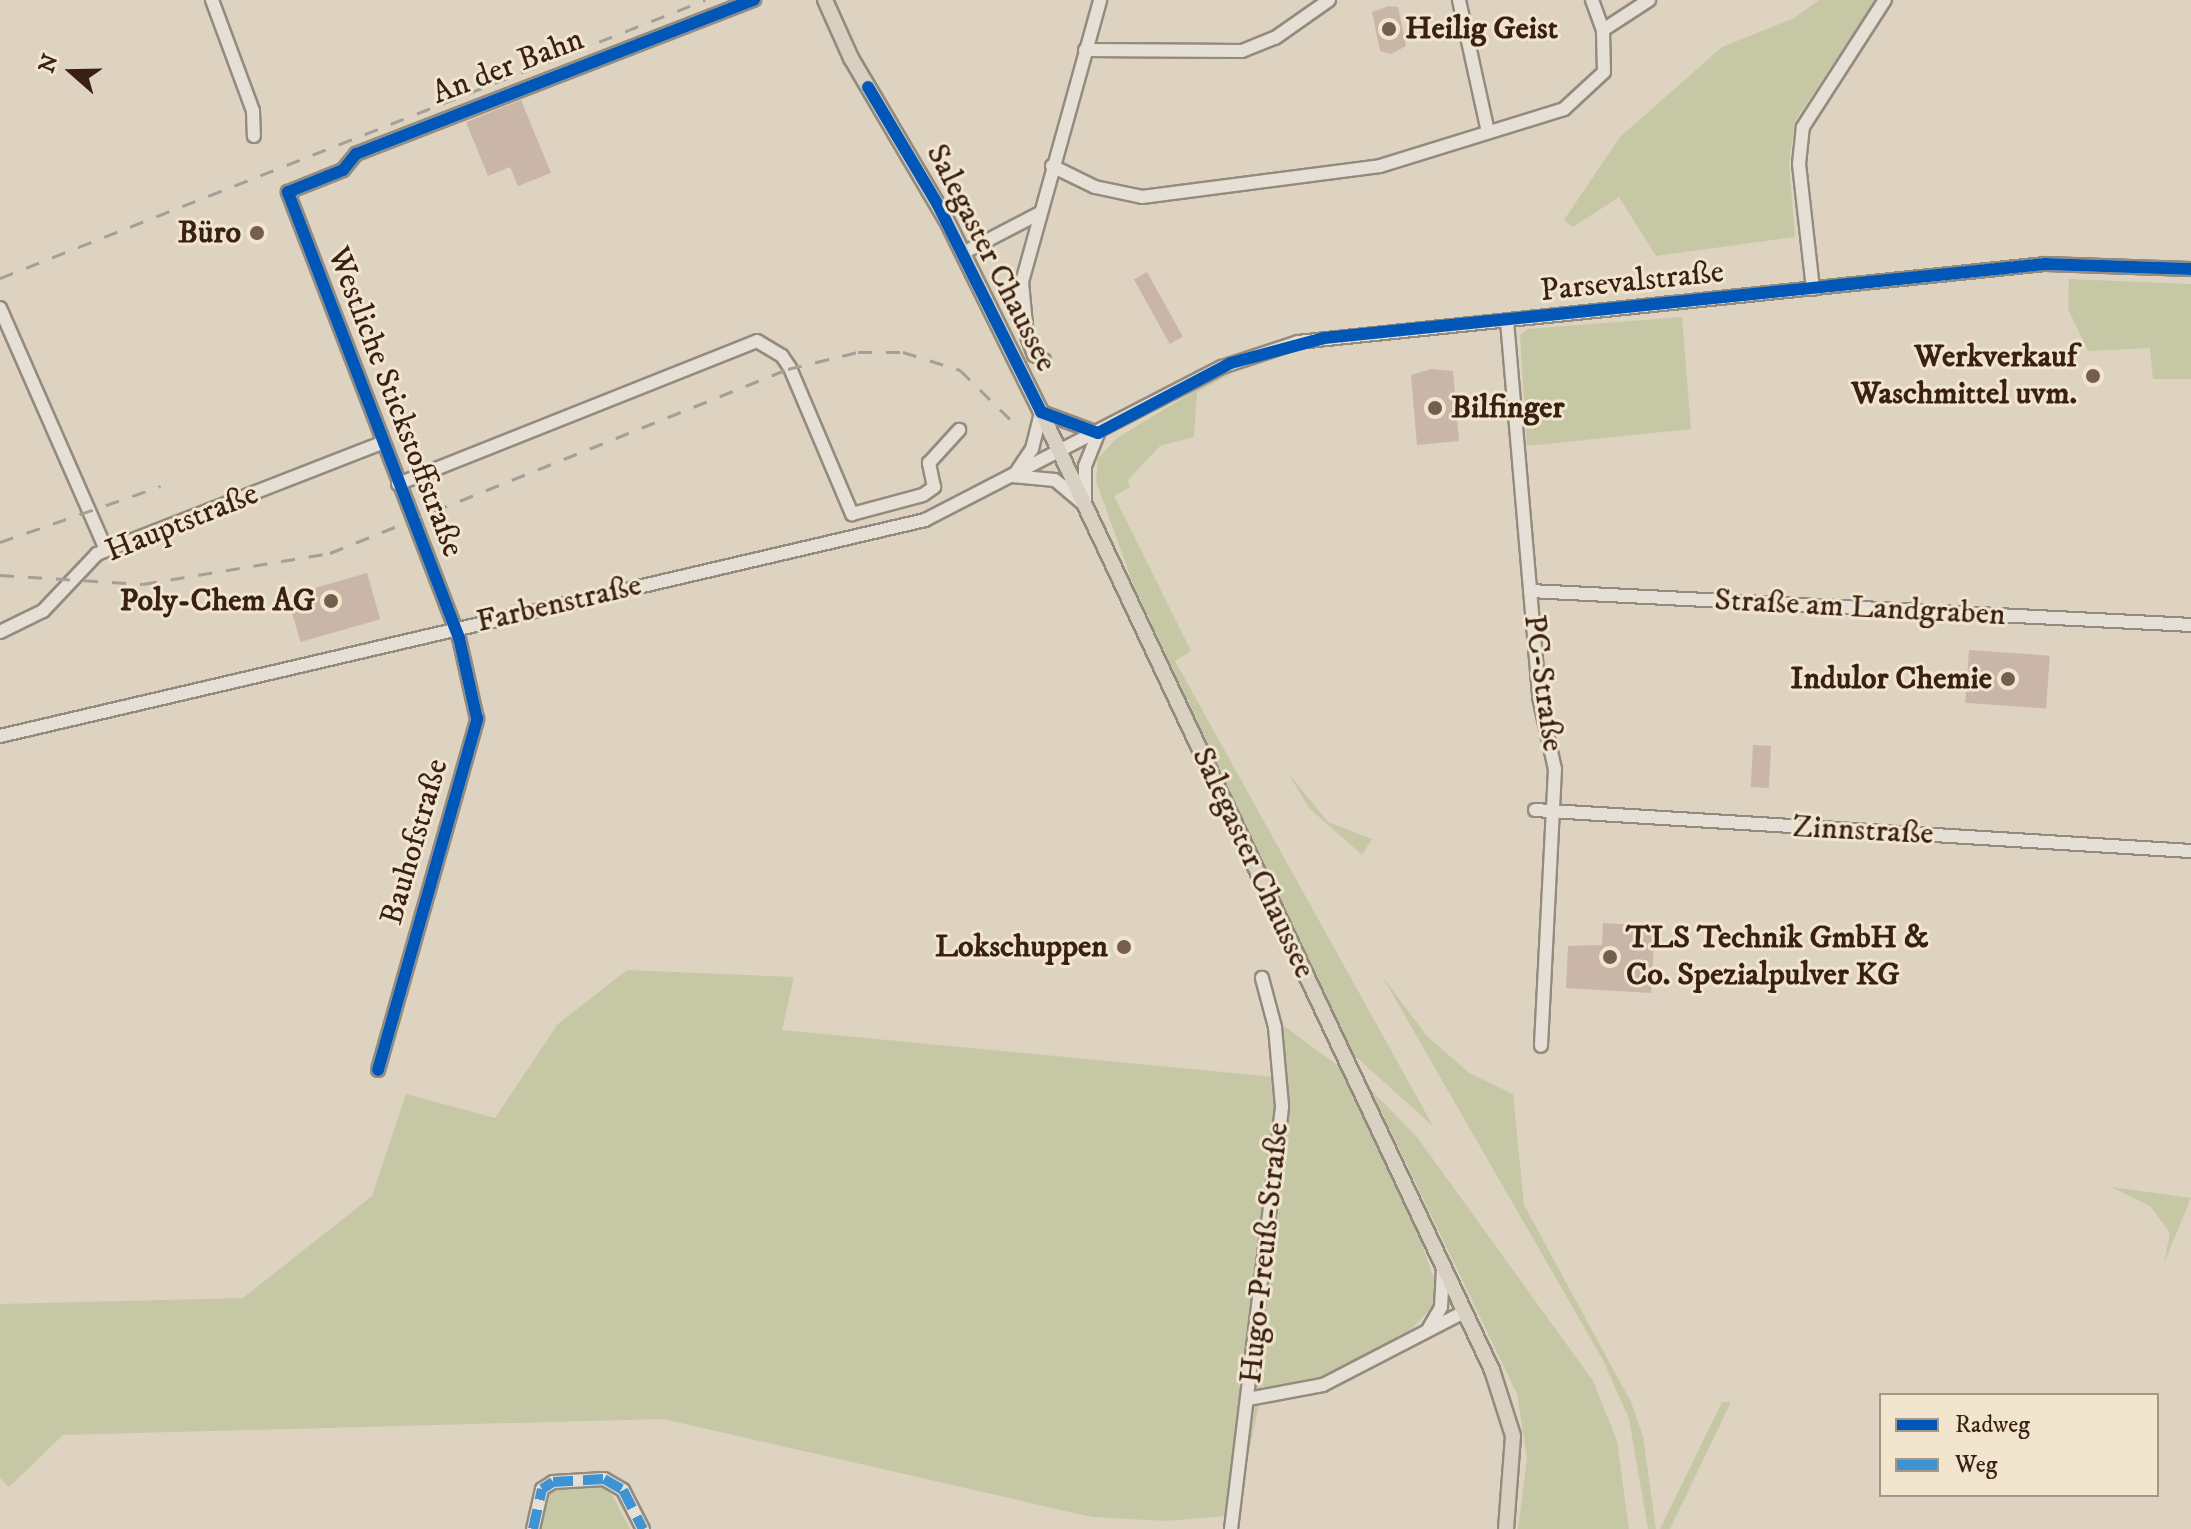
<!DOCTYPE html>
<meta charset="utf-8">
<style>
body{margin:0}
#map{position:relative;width:2191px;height:1529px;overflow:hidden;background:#ddd3c0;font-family:"IM FELL DW Pica",serif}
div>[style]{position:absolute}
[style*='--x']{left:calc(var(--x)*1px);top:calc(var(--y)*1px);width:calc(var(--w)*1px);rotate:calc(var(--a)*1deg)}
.green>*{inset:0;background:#c6c8a5}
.building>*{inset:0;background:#c9b6a9;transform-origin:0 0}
.round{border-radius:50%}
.roads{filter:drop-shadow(2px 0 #948b7f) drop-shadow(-2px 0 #948b7f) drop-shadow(0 2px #948b7f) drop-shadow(0 -2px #948b7f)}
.minor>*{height:12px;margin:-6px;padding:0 6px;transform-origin:6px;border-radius:6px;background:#e5dfd5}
.major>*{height:14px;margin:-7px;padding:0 7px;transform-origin:7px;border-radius:7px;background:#d8d0c1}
.rail>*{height:3px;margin-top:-1.5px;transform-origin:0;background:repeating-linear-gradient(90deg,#a69f97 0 14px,transparent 0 28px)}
.quiet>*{height:10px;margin-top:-5px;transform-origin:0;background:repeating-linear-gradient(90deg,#3e94d3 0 20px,transparent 0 30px)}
.cycleway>*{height:12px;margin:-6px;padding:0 6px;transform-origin:6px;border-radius:6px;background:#0057b8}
.dots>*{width:22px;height:22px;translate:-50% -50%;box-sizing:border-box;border:4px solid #f1e5ce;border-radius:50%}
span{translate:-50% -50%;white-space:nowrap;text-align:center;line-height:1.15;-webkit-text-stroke:6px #f1e5ce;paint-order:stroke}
.poi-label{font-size:32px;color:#3a1f15;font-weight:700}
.left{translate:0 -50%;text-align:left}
.right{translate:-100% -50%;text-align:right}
.street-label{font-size:32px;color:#3a1f15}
.legend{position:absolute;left:1879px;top:1393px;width:280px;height:104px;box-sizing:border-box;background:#f1e5ce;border:2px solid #a89684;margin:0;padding:10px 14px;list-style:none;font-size:24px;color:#3a1f15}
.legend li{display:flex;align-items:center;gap:16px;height:40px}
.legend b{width:40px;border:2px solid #a89684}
.north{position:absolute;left:32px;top:32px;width:80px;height:80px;-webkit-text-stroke:6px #f1e5ce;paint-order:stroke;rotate:290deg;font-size:22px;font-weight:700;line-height:32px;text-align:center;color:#3a1f15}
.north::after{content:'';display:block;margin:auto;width:28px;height:36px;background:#3a1f15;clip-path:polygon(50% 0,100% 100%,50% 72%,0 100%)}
</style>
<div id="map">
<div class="green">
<div style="clip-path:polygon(1819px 0,1875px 0,1795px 121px,1789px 163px,1795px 237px,1656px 256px,1619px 197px,1573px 227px,1564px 220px,1620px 137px,1722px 47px,1794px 18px)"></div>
<div style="clip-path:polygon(2069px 279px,2191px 284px,2191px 379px,2153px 379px,2150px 348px,2088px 351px,2068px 309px)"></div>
<div style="clip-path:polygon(1682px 317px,1691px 429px,1527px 446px,1520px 335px,1527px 329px)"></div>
<div style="clip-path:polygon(1246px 366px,1197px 392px,1194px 437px,1160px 446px,1128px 480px,1130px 487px,1114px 496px,1191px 651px,1175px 661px,1433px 1126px,1354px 1055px,1133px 584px,1096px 481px,1098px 458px,1117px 438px,1206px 384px)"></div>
<div style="clip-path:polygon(1288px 773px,1328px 822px,1372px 839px,1362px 855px,1309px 808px)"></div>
<div style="clip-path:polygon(627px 970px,794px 977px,782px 1030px,1275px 1077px,1280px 1023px,1341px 1068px,1412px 1217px,1436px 1284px,1436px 1303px,1406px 1335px,1325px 1378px,1268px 1393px,1263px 1385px,1236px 1515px,1166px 1521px,1092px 1517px,663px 1419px,63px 1435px,9px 1487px,0 1478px,0 1304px,243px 1298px,372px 1196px,406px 1094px,495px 1118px,558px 1024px)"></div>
<div style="clip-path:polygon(1382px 976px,1426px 1035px,1469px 1073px,1513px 1094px,1524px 1205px,1631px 1402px,1643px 1436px,1656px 1529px,1648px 1529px,1629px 1419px,1603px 1360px)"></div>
<div style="clip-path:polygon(1371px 1090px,1417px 1137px,1593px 1381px,1617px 1441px,1629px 1529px,1518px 1529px,1527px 1458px,1517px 1394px)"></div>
<div style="clip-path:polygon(2111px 1187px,2191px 1198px,2164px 1263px,2170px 1233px,2150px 1206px)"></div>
<div style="clip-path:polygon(1722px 1402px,1731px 1402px,1670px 1529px,1660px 1529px)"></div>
<div style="clip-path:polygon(606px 1484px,630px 1529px,540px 1529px,547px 1492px,562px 1485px)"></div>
</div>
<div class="building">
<div style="clip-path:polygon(1389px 6px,1398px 7px,1406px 46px,1391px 54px,1380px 51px,1372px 12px)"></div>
<div style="clip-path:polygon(521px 100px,551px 173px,518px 186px,510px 167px,488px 176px,466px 122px)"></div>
<div class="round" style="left:247px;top:223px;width:20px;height:20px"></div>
<div style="left:1147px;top:272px;width:74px;height:15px;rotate:61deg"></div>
<div style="clip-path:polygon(1431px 369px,1453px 371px,1459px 441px,1417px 445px,1411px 375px)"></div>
<div style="left:367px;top:573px;width:48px;height:83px;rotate:74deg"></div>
<div style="left:1969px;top:650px;width:81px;height:53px;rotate:4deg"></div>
<div style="left:1753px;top:745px;width:18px;height:42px;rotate:3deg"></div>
<div style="clip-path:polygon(1603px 923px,1655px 926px,1651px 993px,1566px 988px,1568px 946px,1602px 945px)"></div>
</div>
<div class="roads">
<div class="minor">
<div style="--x:212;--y:0;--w:118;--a:69.7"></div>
<div style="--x:253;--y:111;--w:25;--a:88"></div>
<div style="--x:1459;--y:0;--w:135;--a:77.6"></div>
<div style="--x:1592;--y:0;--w:32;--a:70"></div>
<div style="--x:1085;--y:50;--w:157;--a:0.4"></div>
<div style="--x:1242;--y:51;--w:35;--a:-22"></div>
<div style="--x:1275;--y:38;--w:66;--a:-35.1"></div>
<div style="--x:1052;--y:166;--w:48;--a:26"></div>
<div style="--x:1095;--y:187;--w:48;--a:12"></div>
<div style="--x:1142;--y:197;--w:240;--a:-7.4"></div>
<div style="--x:1380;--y:166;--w:193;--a:-17.2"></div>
<div style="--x:1564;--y:109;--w:54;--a:-42.8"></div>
<div style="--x:1604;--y:72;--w:42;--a:-91.4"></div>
<div style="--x:1603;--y:30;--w:55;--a:-33.1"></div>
<div style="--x:963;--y:253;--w:85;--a:-27.5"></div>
<div style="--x:1813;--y:289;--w:126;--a:-96.4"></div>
<div style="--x:1799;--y:164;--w:37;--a:-84"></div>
<div style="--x:1803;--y:127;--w:151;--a:-57.2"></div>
<div style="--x:0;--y:308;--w:264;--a:66.3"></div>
<div style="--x:1507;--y:321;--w:377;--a:85.1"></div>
<div style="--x:1539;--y:697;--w:74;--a:77.5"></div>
<div style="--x:1555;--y:769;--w:277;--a:92.9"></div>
<div style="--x:1044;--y:360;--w:11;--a:-153"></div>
<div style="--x:1034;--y:355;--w:20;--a:-110"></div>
<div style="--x:1027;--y:336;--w:54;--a:-95.3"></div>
<div style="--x:1022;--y:282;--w:293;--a:-74.5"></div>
<div style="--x:1017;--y:471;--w:27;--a:-56"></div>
<div style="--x:1032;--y:449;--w:38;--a:-76"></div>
<div style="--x:1041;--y:412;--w:61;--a:20.2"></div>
<div style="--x:1012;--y:476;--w:43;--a:5.3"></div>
<div style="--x:1055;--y:480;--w:39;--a:40"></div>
<div style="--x:1085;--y:505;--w:39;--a:-90"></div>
<div style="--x:1085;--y:466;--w:35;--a:-68"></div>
<div style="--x:398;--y:484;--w:386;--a:-21.7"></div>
<div style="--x:757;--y:341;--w:29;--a:31"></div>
<div style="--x:782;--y:356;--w:14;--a:56"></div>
<div style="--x:790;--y:368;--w:159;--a:67"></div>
<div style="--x:852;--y:514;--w:73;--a:-15"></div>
<div style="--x:923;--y:495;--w:14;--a:-36"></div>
<div style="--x:934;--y:487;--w:25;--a:-102"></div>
<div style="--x:929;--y:463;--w:45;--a:-47.7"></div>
<div style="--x:1530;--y:591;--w:662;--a:2.94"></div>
<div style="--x:0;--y:632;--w:48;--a:-26"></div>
<div style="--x:43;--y:611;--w:79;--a:-46.5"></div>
<div style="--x:97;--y:554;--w:306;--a:-21.3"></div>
<div style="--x:0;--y:736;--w:950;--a:-13.14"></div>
<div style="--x:925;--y:520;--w:334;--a:-27.3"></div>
<div style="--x:1222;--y:367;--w:80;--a:-18.2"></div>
<div style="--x:1298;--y:342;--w:751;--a:-5.96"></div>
<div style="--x:2045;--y:264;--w:146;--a:2"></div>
<div style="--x:1535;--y:810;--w:657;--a:3.58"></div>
<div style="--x:378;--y:1070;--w:365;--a:-74.2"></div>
<div style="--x:477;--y:719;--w:83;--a:-102.5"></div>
<div style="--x:459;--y:638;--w:478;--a:-111"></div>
<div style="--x:288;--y:192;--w:59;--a:-21.8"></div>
<div style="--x:343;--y:170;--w:21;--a:-51"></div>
<div style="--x:356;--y:154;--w:427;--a:-21.2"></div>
<div style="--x:1429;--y:1328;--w:24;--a:-60"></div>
<div style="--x:1441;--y:1307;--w:39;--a:-87"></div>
<div style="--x:1248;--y:1399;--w:76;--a:-10.6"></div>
<div style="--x:1323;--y:1385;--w:159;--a:-27.4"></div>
<div style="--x:533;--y:1529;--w:41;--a:-77.3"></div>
<div style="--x:542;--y:1489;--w:13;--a:-32"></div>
<div style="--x:553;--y:1482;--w:51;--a:-3.4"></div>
<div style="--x:604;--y:1479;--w:22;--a:30"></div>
<div style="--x:623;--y:1490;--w:44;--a:62.9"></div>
<div style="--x:1231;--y:1529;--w:426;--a:-83.1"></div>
<div style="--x:1282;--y:1106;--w:79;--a:-95.1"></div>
<div style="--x:1275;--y:1027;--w:51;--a:-104.9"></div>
</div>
<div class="major">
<div style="--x:825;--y:0;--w:64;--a:65.9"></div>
<div style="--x:851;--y:58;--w:187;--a:59.5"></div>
<div style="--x:946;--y:219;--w:215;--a:63.8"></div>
<div style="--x:1041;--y:412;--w:1059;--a:64.79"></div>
<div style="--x:1492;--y:1370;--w:69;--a:72.3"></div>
<div style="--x:1513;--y:1436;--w:93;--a:94.3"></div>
</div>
</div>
<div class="rail">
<div style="--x:0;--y:278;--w:758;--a:-21.52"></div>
<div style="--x:0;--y:542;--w:170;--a:-19.2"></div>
<div style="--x:0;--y:575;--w:143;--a:3.6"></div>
<div style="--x:143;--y:584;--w:190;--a:-9.4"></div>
<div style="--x:330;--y:553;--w:494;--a:-21.9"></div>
<div style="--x:788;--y:369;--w:72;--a:-13.7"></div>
<div style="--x:858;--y:352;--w:45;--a:0"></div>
<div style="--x:903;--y:352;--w:60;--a:17.5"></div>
<div style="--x:960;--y:370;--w:78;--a:44.5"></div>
</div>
<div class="quiet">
<div style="--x:533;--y:1529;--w:41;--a:-77.3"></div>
<div style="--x:542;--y:1489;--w:13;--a:-32"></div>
<div style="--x:553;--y:1482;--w:51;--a:-3.4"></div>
<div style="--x:604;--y:1479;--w:22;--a:30"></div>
<div style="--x:623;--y:1490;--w:44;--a:62.9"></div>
</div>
<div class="cycleway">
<div style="--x:868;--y:87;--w:137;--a:59.3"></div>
<div style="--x:938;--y:205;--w:231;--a:63.5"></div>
<div style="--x:1041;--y:412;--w:61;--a:20.2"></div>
<div style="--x:1098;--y:433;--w:150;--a:-27.8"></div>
<div style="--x:1231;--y:363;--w:96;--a:-15"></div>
<div style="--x:1324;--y:338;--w:725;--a:-5.86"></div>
<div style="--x:2045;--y:264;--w:146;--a:2"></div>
<div style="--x:378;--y:1070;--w:365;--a:-74.2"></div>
<div style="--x:477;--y:719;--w:83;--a:-102.5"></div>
<div style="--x:459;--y:638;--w:478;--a:-111"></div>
<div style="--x:288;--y:192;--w:59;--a:-21.8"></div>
<div style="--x:343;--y:170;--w:21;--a:-51"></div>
<div style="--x:356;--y:154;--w:427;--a:-21.2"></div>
</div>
<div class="dots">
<div style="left:1389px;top:29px;background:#735e51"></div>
<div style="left:257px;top:233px;background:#735e51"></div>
<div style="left:2093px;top:376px;background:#735e51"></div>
<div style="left:1435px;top:408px;background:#735e51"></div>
<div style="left:331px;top:601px;background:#735e51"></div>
<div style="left:2008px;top:679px;background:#735e51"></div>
<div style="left:1124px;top:947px;background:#735e51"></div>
<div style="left:1610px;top:957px;background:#735e51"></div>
</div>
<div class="poi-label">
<span class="left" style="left:1405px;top:29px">Heilig Geist</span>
<span class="right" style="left:241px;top:233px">Büro</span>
<span class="right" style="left:2077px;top:376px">Werkverkauf<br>Waschmittel uvm.</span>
<span class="left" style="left:1451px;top:408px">Bilfinger</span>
<span class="right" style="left:315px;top:601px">Poly-Chem AG</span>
<span class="right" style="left:1992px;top:679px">Indulor Chemie</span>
<span class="left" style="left:1626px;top:957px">TLS Technik GmbH &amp;<br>Co. Spezialpulver KG</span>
<span class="right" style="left:1108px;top:947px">Lokschuppen</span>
</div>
<div class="street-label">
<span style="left:508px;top:67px;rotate:-21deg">An der Bahn</span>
<span style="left:991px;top:258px;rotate:63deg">Salegaster Chaussee</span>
<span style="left:1632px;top:282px;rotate:-6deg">Parsevalstraße</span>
<span style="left:395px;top:402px;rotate:69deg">Westliche Stickstoffstraße</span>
<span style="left:182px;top:523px;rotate:-22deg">Hauptstraße</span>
<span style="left:559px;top:604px;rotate:-13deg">Farbenstraße</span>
<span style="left:1860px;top:608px;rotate:3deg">Straße am Landgraben</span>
<span style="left:1543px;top:683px;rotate:82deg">PC-Straße</span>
<span style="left:1863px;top:831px;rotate:3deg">Zinnstraße</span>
<span style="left:415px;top:842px;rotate:-74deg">Bauhofstraße</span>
<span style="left:1253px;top:863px;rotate:65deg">Salegaster Chaussee</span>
<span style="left:1265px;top:1253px;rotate:-84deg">Hugo-Preuß-Straße</span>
</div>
<ul class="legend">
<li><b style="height:10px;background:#0057b8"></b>Radweg</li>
<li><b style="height:10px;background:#3e94d3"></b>Weg</li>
</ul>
<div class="north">N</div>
</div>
